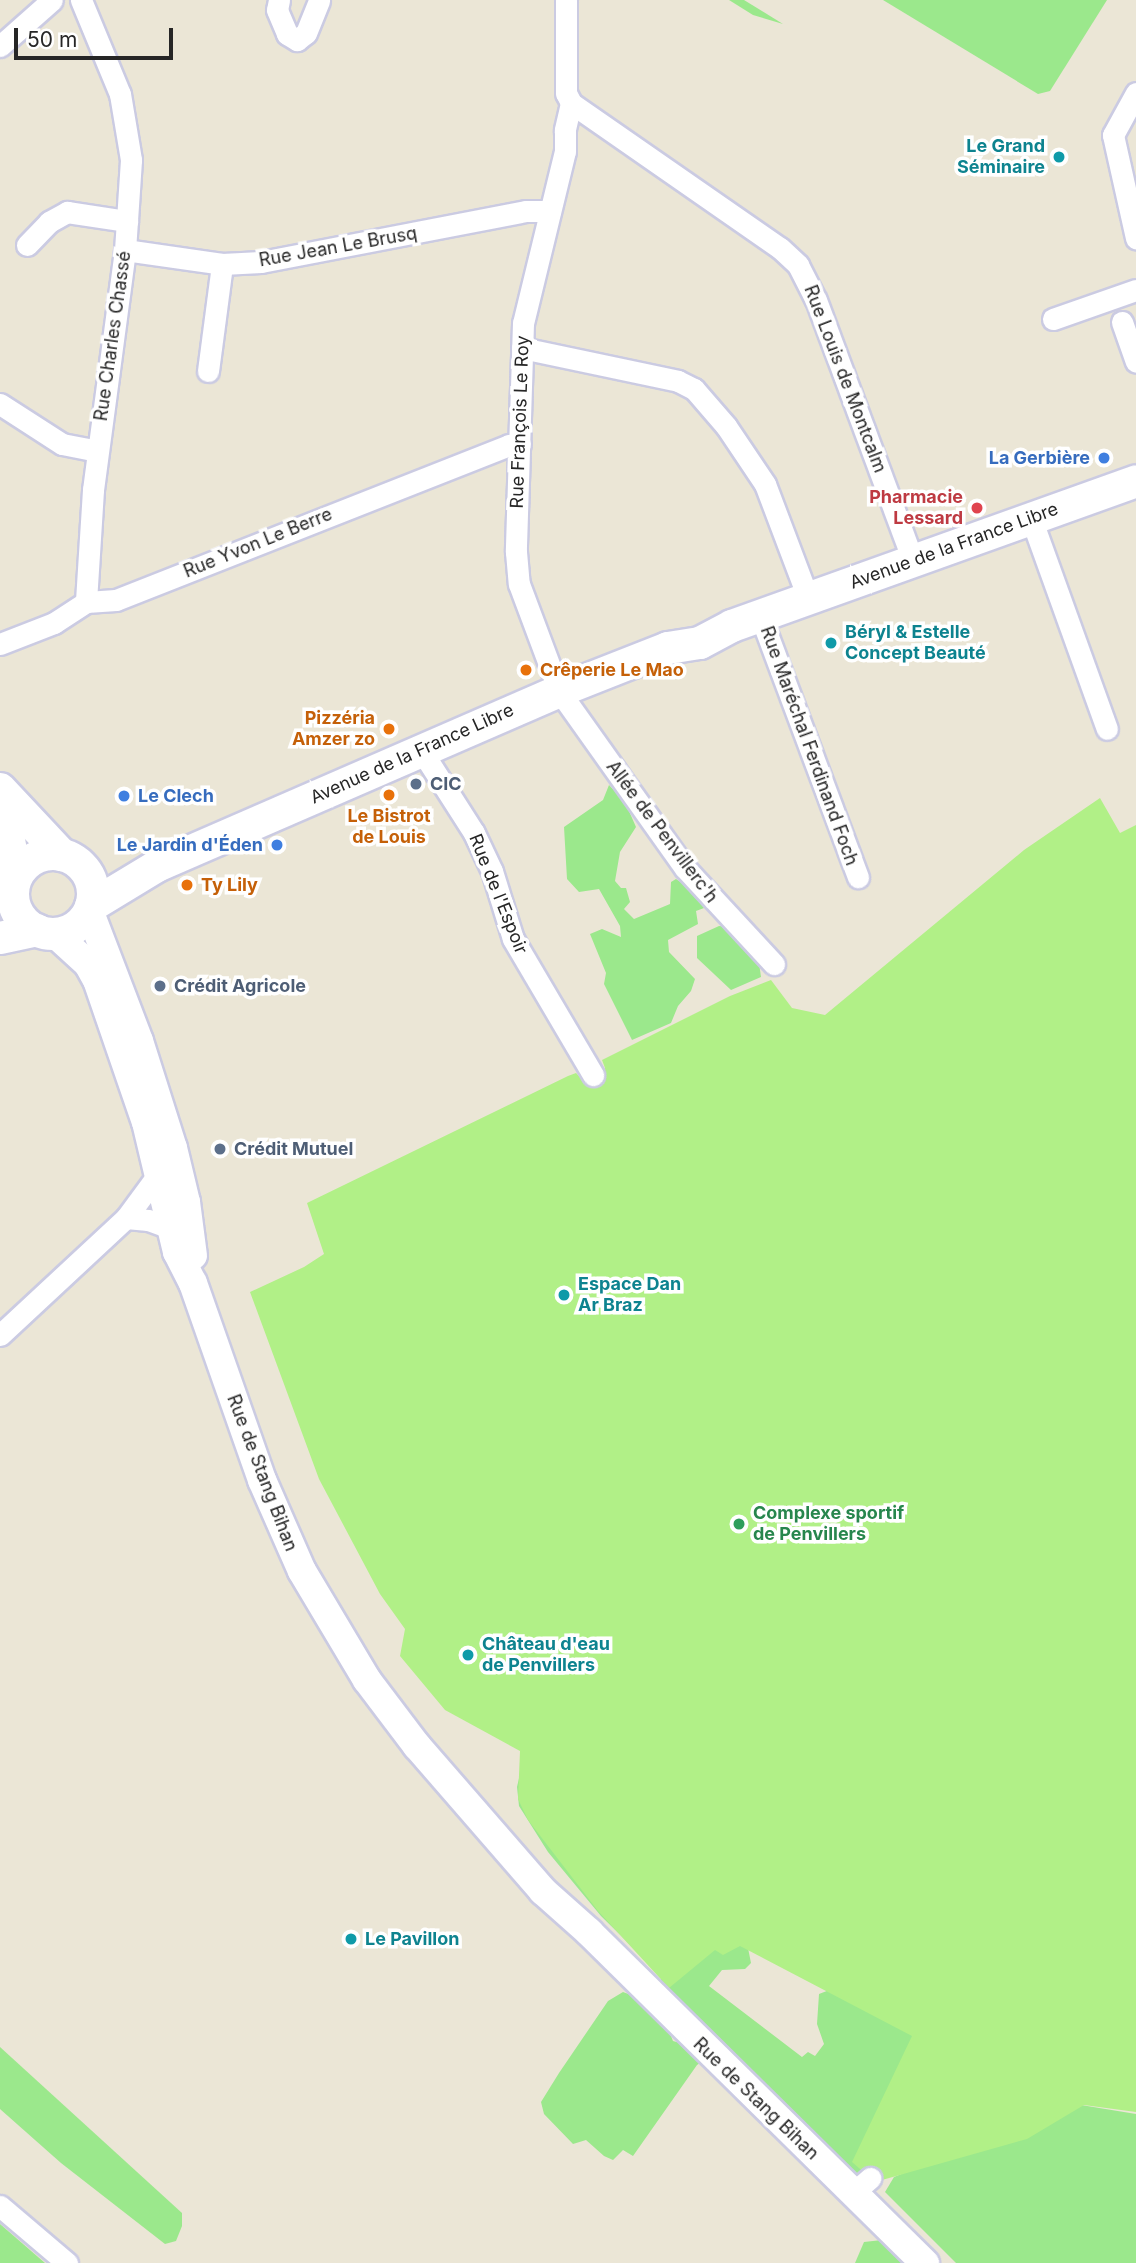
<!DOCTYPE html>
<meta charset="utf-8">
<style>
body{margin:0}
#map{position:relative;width:1136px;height:2263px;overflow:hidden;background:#ebe6d6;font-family:Inter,sans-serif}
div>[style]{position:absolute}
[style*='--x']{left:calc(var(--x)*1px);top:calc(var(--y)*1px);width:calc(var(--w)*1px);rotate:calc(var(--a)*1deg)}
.green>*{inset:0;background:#9be88c}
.pitch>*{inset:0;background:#b1f087}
.roads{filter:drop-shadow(2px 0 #cbcbe2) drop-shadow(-2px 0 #cbcbe2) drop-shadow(0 2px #cbcbe2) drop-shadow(0 -2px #cbcbe2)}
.minor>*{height:21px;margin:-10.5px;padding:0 10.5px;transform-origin:10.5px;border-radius:10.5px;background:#fff}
.tertiary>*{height:28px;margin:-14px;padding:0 14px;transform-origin:14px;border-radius:14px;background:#fff}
.secondary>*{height:32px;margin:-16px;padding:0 16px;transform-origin:16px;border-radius:16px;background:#fff}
.secondary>.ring{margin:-16px;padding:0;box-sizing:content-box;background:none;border:32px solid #fff;border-radius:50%}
.dots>*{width:19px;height:19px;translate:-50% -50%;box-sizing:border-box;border:4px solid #fff;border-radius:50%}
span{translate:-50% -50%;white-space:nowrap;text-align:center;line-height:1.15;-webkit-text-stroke:7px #fff;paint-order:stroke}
.culture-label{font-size:18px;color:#0d838f;font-weight:700}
.right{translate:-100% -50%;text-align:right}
.left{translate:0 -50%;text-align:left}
.street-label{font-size:18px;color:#262626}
.shop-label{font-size:18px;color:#366cbe;font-weight:700}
.health-label{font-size:18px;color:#be3a42;font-weight:700}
.food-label{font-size:18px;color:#c56008;font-weight:700}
.service-label{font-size:18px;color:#4e5e75;font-weight:700}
.leisure-label{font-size:18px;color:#27864d;font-weight:700}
.scale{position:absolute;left:14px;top:28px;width:159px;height:32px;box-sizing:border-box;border:4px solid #262626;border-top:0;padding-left:9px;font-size:21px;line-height:24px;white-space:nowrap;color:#262626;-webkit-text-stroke:5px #fff;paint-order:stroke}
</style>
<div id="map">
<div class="green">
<div style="clip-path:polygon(729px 0,744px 0,783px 24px,753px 15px)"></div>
<div style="clip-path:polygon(883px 0,1107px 0,1050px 91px,1038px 94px)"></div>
<div style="clip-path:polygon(609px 785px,625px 802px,636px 827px,620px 852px,615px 881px,621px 888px,626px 888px,630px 902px,624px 909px,634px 919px,670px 904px,671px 882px,676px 879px,688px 887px,704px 908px,696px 911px,698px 924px,668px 940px,669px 952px,695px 979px,691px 991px,678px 1006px,671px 1023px,632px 1040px,604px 984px,606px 973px,590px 934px,602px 929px,621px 937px,620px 926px,599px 889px,579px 892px,567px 879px,564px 827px,603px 800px)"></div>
<div style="clip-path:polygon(719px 926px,730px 927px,758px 956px,761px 977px,731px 990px,697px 958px,697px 936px)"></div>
<div style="clip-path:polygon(520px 1774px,666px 1923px,748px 1948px,751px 1963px,745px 1969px,722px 1970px,709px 1986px,802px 2057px,808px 2052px,815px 2056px,824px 2044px,817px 2024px,819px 1994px,832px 1989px,926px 2034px,868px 2168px,854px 2177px,717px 2051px,697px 2065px,633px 2156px,623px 2150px,613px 2160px,604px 2156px,586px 2140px,573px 2144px,544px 2114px,541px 2102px,559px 2073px,608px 2001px,623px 1992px,647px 2001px,664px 2019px,673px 2041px,683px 2044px,655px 1994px,662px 1976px,601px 1916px,548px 1852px,519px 1806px,517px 1787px)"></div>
<div style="clip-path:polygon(0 2047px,182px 2213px,182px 2226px,176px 2241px,165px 2244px,61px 2163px,0 2109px)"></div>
<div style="clip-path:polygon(1075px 2104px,1136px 2114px,1136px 2263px,956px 2263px,885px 2192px,894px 2177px)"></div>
<div style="clip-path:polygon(0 2224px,45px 2263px,0 2263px)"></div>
<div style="clip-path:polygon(882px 2240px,911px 2263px,855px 2263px,864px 2242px)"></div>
</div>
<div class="pitch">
<div style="clip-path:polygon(1100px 798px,1120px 833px,1136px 825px,1136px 2112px,1084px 2105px,1027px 2139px,875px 2182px,852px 2162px,912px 2036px,740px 1946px,723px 1955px,715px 1950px,669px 1988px,598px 1911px,528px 1820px,518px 1799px,520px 1751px,445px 1710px,400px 1656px,405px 1629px,380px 1594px,319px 1479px,250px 1292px,304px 1267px,324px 1254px,307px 1203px,568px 1076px,576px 1073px,584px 1081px,605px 1068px,602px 1060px,730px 996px,771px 980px,792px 1008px,825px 1015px,1024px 850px)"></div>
</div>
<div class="roads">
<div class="minor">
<div style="--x:81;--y:0;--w:102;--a:67.5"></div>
<div style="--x:120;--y:94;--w:67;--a:80.5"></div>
<div style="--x:131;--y:160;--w:90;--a:93.8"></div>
<div style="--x:125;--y:250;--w:242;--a:97.6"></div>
<div style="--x:93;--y:490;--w:112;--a:93.6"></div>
<div style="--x:279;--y:0;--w:10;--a:101"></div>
<div style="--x:277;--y:10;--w:26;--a:67"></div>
<div style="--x:287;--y:34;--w:12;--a:31"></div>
<div style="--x:297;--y:40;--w:11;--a:-38"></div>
<div style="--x:306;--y:33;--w:35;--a:-68"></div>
<div style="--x:566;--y:0;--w:93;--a:90"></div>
<div style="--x:566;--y:93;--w:11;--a:63"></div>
<div style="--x:571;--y:103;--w:28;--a:103"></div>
<div style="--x:565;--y:130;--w:21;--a:90"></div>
<div style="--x:565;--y:151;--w:177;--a:103.7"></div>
<div style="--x:523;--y:323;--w:229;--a:91.8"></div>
<div style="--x:516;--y:552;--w:32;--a:85"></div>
<div style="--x:519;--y:584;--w:114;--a:69.5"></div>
<div style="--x:559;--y:691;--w:217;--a:54.6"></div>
<div style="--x:685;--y:868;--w:131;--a:47.2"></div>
<div style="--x:0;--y:46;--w:69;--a:-41.5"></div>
<div style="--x:1136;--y:93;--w:48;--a:118.7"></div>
<div style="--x:1113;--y:135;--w:106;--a:77.4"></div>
<div style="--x:571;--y:103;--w:254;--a:34.8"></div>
<div style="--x:780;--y:248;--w:25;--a:43"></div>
<div style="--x:798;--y:265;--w:39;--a:63"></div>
<div style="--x:816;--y:300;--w:278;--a:69.6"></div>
<div style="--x:27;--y:245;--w:32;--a:-46"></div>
<div style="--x:49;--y:222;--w:21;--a:-29"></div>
<div style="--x:67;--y:212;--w:61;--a:8.5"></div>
<div style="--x:125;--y:250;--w:98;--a:8.2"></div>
<div style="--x:222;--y:264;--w:39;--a:-3"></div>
<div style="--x:261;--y:262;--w:270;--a:-10.9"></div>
<div style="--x:526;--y:211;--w:24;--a:0"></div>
<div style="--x:1053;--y:319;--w:88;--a:-19.3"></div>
<div style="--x:1122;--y:322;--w:42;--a:70.7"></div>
<div style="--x:522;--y:348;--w:159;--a:11.9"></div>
<div style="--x:678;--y:381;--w:18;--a:27"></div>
<div style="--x:694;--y:389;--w:49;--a:49.1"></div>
<div style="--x:726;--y:426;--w:70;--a:56.1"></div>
<div style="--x:765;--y:484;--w:122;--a:69.3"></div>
<div style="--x:208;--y:371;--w:108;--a:-82.5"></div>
<div style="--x:0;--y:404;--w:74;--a:32.8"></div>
<div style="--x:62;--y:444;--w:36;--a:11"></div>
<div style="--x:1031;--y:518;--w:224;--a:70.2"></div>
<div style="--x:760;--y:615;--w:280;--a:69.5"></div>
<div style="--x:0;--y:644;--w:58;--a:-21.3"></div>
<div style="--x:54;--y:623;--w:38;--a:-33"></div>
<div style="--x:86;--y:602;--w:30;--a:-4"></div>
<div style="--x:116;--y:600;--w:422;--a:-21.5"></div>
<div style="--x:509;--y:445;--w:11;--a:-5"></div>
<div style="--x:421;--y:750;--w:98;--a:57.4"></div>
<div style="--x:474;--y:833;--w:42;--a:64.7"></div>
<div style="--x:492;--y:871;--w:71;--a:72.8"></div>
<div style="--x:513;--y:939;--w:158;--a:59.5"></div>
<div style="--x:126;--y:1218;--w:22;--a:5"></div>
<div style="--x:148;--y:1220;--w:35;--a:20"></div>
<div style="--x:0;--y:1335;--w:172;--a:-42.9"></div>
<div style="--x:126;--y:1218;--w:56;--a:-53.7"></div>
<div style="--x:159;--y:1173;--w:8;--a:-23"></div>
<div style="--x:853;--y:2193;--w:23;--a:-41"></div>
<div style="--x:0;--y:2206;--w:88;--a:40.4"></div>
</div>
<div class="tertiary">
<div style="--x:89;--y:910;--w:140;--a:69.1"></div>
<div style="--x:139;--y:1041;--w:112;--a:72.4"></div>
<div style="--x:173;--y:1148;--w:56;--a:76.5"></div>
<div style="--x:186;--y:1202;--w:54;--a:82.6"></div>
<div style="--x:54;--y:933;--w:46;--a:42.4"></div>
<div style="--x:88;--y:964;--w:18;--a:61"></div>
<div style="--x:97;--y:980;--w:150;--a:71"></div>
<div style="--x:146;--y:1122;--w:134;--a:76.6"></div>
<div style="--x:177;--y:1252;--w:35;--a:63"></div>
<div style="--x:193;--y:1283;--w:209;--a:70.7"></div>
<div style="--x:262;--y:1480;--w:99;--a:66.3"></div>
<div style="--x:302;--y:1571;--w:127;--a:59.2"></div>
<div style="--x:367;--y:1680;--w:83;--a:52.9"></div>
<div style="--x:417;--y:1746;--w:192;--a:49"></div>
<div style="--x:543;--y:1891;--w:62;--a:41.7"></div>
<div style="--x:589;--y:1932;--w:472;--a:44.6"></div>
</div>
<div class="secondary">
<div style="--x:0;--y:789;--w:91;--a:46.8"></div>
<div style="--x:0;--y:816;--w:21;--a:67"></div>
<div style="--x:8;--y:835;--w:43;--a:79.2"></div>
<div class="ring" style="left:13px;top:854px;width:48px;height:48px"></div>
<div style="--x:91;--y:906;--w:77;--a:-31.2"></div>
<div style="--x:157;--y:866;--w:438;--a:-23.5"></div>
<div style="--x:559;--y:691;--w:117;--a:-21.5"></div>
<div style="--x:668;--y:648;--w:32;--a:-9"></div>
<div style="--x:700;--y:643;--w:36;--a:-28"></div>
<div style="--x:732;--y:626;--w:429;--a:-19.7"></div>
<div style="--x:0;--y:938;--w:38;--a:-12"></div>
</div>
</div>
<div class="dots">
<div style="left:1059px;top:157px;background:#0f9aa8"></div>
<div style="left:1104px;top:458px;background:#3f7fe0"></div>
<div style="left:977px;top:508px;background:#e0444e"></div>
<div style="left:831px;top:643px;background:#0f9aa8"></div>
<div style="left:526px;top:670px;background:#e8710a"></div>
<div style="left:389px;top:729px;background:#e8710a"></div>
<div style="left:416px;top:784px;background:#5c6f8a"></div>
<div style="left:389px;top:795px;background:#e8710a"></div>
<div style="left:124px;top:796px;background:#3f7fe0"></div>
<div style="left:277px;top:845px;background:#3f7fe0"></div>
<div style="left:187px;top:885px;background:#e8710a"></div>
<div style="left:160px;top:986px;background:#5c6f8a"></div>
<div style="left:220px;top:1149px;background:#5c6f8a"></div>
<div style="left:564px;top:1295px;background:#0f9aa8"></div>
<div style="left:739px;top:1524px;background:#2e9e5b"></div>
<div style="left:468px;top:1655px;background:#0f9aa8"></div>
<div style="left:351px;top:1939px;background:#0f9aa8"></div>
</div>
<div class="culture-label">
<span class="right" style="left:1045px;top:157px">Le Grand<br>Séminaire</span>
<span class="left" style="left:845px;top:643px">Béryl &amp; Estelle<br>Concept Beauté</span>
<span class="left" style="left:578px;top:1295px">Espace Dan<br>Ar Braz</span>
<span class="left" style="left:482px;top:1655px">Château d'eau<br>de Penvillers</span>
<span class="left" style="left:365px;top:1939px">Le Pavillon</span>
</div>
<div class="street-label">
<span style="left:338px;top:247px;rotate:-10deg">Rue Jean Le Brusq</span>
<span style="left:113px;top:336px;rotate:-82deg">Rue Charles Chassé</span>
<span style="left:845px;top:379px;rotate:69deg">Rue Louis de Montcalm</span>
<span style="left:520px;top:422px;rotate:-88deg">Rue François Le Roy</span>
<span style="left:258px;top:543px;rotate:-22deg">Rue Yvon Le Berre</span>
<span style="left:954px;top:546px;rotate:-20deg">Avenue de la France Libre</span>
<span style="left:809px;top:746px;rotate:70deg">Rue Maréchal Ferdinand Foch</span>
<span style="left:412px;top:754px;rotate:-24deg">Avenue de la France Libre</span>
<span style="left:662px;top:832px;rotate:53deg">Allée de Penvillerc'h</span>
<span style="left:498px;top:894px;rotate:68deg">Rue de l'Espoir</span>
<span style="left:262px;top:1473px;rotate:69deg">Rue de Stang Bihan</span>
<span style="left:756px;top:2099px;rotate:44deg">Rue de Stang Bihan</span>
</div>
<div class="shop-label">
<span class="right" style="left:1090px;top:458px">La Gerbière</span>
<span class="left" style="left:138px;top:796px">Le Clech</span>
<span class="right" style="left:263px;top:845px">Le Jardin d'Éden</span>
</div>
<div class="health-label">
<span class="right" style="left:963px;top:508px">Pharmacie<br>Lessard</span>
</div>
<div class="food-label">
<span class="left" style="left:540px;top:670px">Crêperie Le Mao</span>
<span class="right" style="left:375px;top:729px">Pizzéria<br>Amzer zo</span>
<span style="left:389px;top:827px">Le Bistrot<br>de Louis</span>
<span class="left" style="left:201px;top:885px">Ty Lily</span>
</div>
<div class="service-label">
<span class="left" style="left:430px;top:784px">CIC</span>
<span class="left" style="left:174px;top:986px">Crédit Agricole</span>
<span class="left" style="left:234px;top:1149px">Crédit Mutuel</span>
</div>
<div class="leisure-label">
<span class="left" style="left:753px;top:1524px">Complexe sportif<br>de Penvillers</span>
</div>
<div class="scale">50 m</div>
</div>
